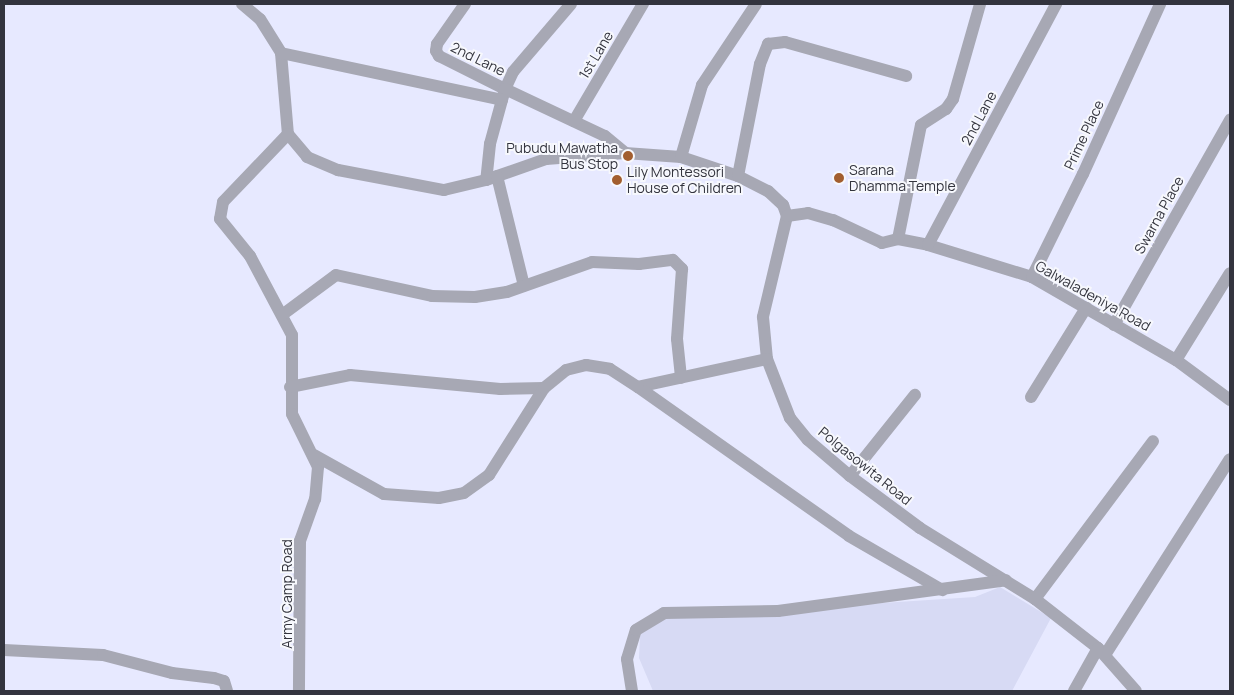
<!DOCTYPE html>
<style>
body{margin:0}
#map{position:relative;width:1234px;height:695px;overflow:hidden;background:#e7e9ff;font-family:Manrope,sans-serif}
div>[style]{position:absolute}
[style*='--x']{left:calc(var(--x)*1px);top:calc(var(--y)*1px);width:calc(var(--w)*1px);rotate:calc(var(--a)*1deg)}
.built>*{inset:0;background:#d7daf4}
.minor>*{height:12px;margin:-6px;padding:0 6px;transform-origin:6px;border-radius:6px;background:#a7a8b4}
.dots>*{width:14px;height:14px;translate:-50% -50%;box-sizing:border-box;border:2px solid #f7f8fd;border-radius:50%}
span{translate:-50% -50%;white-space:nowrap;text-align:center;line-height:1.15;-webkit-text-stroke:4px #f7f8fd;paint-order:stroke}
.street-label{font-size:14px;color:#33343e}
.poi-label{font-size:14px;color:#33343e}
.right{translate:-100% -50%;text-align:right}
.left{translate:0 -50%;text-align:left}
.frame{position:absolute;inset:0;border:5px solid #33343e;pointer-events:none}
</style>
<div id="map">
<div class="built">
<div style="clip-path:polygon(1000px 587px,1051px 618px,1012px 691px,653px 691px,639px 658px,640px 636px,649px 618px,975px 597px)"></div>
</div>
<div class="minor">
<div style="--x:242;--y:4;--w:23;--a:40"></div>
<div style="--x:260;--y:19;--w:40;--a:58"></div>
<div style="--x:281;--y:53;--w:81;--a:85.1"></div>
<div style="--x:288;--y:134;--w:30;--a:50"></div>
<div style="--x:307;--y:157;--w:34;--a:23"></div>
<div style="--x:338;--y:170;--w:108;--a:10.7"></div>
<div style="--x:444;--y:190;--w:43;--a:-13.4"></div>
<div style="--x:486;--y:180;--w:64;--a:-19.3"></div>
<div style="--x:546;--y:159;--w:79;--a:-4.3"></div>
<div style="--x:625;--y:153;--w:56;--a:4.1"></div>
<div style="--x:681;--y:157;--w:60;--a:18.4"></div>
<div style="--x:738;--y:176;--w:34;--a:27"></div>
<div style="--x:768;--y:191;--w:21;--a:43"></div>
<div style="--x:783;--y:205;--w:12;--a:70"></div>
<div style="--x:787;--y:216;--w:104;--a:103.4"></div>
<div style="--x:763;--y:317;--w:42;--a:84.6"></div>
<div style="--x:767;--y:359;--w:63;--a:68.7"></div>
<div style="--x:790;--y:418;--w:28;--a:51"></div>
<div style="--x:808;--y:440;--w:55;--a:40.6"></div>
<div style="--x:850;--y:476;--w:87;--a:36.6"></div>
<div style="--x:920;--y:528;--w:135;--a:31.7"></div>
<div style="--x:1035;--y:599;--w:80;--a:37.9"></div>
<div style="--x:1098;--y:648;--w:57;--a:48.5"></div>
<div style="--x:465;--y:4;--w:49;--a:125"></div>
<div style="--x:437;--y:44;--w:7;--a:98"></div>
<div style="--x:436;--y:51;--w:6;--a:59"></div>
<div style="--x:439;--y:56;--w:74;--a:26.6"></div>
<div style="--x:505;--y:89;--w:57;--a:105.3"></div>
<div style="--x:490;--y:144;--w:36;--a:96"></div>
<div style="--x:571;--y:4;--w:89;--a:130.5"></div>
<div style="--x:513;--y:72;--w:19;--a:115"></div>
<div style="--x:505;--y:89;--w:110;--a:25.2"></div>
<div style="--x:605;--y:136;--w:26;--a:40"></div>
<div style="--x:281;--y:53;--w:226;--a:12"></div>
<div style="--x:574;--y:121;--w:136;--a:-59.5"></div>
<div style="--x:288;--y:134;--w:94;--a:133.7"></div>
<div style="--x:223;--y:202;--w:17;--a:100"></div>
<div style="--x:220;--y:219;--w:48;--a:51"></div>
<div style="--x:250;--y:256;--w:89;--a:62"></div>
<div style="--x:292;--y:335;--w:79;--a:90"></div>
<div style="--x:292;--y:414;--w:59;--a:63.9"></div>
<div style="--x:318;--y:467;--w:32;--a:95"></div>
<div style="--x:315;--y:499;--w:45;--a:109.7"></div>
<div style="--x:300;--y:541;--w:150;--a:90.4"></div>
<div style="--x:681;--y:157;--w:75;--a:-73.7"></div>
<div style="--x:702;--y:85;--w:97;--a:-56.3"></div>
<div style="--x:497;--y:176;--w:113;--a:76.2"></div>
<div style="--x:738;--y:176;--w:114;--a:-78.9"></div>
<div style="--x:760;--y:64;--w:22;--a:-68"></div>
<div style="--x:768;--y:44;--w:17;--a:-7"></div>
<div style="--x:785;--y:42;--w:126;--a:15.7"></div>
<div style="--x:787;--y:216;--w:21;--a:-8"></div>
<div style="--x:808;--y:213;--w:26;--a:16"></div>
<div style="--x:833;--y:220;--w:54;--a:25.1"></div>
<div style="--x:882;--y:243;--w:16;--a:-14"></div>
<div style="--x:898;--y:239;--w:31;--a:11"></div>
<div style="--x:928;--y:245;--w:109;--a:17.1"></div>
<div style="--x:1032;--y:277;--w:166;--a:30"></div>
<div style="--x:1176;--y:360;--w:67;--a:36.5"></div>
<div style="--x:898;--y:239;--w:116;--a:-78.6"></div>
<div style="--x:921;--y:125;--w:30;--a:-33"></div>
<div style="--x:946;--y:109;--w:12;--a:-55"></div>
<div style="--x:953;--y:99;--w:99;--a:-74.1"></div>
<div style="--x:928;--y:245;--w:273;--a:-62"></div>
<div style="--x:1032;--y:277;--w:115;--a:-63.7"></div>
<div style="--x:1083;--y:174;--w:187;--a:-65.6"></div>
<div style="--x:282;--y:315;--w:67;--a:-36.5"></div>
<div style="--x:336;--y:275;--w:98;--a:12.3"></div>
<div style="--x:432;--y:296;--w:43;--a:1.3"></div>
<div style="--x:475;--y:297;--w:32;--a:-9"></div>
<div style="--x:507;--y:292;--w:90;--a:-19.4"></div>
<div style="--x:592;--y:262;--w:47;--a:2.4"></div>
<div style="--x:639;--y:264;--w:34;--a:-7"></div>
<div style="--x:673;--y:260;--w:13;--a:45"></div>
<div style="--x:682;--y:269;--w:70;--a:94.1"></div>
<div style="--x:677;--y:339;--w:39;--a:84"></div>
<div style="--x:1114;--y:325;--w:236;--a:-60.5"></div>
<div style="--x:767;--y:359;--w:132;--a:167.8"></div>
<div style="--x:638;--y:387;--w:258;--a:35.2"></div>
<div style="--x:849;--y:536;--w:108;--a:30.1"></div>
<div style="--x:1176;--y:360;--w:102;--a:-58.2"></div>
<div style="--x:290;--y:387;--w:61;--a:-11.3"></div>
<div style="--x:350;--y:375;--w:151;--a:5.3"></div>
<div style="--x:500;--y:389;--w:44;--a:-1.3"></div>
<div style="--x:1031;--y:397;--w:105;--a:-58.3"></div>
<div style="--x:314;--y:455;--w:80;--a:29.1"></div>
<div style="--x:384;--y:494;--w:55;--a:4.2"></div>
<div style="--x:439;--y:498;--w:25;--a:-11"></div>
<div style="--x:464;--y:493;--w:31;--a:-36"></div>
<div style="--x:489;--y:475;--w:103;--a:-57.7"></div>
<div style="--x:544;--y:388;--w:28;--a:-39"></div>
<div style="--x:566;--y:370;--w:21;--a:-14"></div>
<div style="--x:586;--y:365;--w:24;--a:9"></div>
<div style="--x:610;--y:369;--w:33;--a:33"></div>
<div style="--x:850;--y:476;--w:104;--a:-51.3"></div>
<div style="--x:1035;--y:599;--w:197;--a:-53.2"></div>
<div style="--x:4;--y:650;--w:99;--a:2.9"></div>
<div style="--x:103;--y:655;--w:71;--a:14.6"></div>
<div style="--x:172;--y:673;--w:42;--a:6.8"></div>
<div style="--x:214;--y:678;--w:10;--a:17"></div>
<div style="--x:224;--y:681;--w:10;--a:73"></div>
<div style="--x:1105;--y:655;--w:232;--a:-57.5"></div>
<div style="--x:632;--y:691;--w:32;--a:-99"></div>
<div style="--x:627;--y:659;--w:30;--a:-73"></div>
<div style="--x:636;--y:630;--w:33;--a:-31"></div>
<div style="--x:664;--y:613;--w:114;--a:-1"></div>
<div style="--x:778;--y:611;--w:230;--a:-7.7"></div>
<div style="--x:1074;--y:691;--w:49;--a:-60.8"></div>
</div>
<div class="dots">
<div style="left:628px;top:156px;background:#a25e2f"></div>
<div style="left:839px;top:178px;background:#a25e2f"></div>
<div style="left:617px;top:180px;background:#a25e2f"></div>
</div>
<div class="street-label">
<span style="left:596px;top:55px;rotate:-59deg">1st Lane</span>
<span style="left:478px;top:59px;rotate:26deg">2nd Lane</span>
<span style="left:979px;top:118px;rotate:-62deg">2nd Lane</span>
<span style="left:1084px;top:135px;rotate:-65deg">Prime Place</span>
<span style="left:1159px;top:215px;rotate:-61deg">Swarna Place</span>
<span style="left:1093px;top:296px;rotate:29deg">Galwaladeniya Road</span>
<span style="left:865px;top:466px;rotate:39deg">Polgasowita Road</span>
<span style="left:287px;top:594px;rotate:-90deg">Army Camp Road</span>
</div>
<div class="poi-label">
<span class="right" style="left:618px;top:156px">Pubudu Mawatha<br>Bus Stop</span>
<span class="left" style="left:849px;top:178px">Sarana<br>Dhamma Temple</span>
<span class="left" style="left:627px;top:180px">Lily Montessori<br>House of Children</span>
</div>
<div class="frame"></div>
</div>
